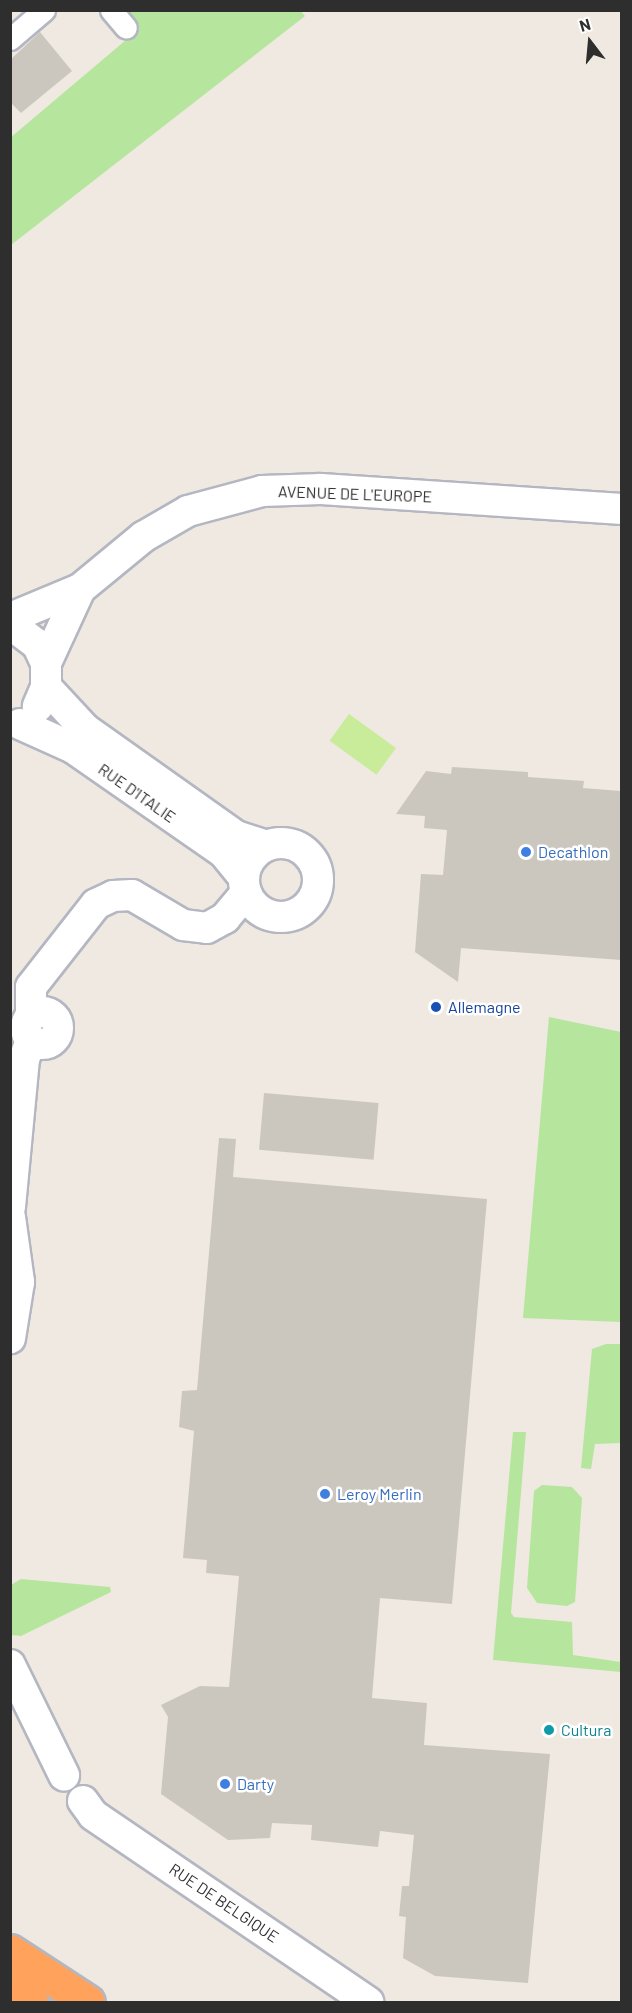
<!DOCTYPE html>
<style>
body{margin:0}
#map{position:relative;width:632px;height:2013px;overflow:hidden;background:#efe9e1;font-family:Barlow,sans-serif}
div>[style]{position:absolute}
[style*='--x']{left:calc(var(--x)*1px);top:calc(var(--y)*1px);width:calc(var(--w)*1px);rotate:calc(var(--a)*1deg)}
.green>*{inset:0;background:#b6e59e}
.pitch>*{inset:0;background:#c9ec9a;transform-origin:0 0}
.building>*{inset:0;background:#cbc7bf;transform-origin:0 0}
.roads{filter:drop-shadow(2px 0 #b4b7c1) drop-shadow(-2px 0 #b4b7c1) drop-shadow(0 2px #b4b7c1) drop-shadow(0 -2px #b4b7c1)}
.street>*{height:21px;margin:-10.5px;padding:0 10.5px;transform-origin:10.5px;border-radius:10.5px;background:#fff}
.secondary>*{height:30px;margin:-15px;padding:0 15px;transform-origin:15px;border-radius:15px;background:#fff}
.secondary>.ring{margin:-15px;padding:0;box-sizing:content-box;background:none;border:30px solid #fff;border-radius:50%}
.highway>*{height:33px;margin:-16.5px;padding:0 16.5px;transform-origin:16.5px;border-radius:16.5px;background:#ffa35c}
.dots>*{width:16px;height:16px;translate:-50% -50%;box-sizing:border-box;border:3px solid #fff;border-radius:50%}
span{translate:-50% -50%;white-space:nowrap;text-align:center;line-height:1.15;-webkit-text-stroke:5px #fff;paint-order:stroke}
.street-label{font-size:16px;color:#2e2e2e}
.shop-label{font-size:16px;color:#366cbe}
.left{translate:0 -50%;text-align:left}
.transit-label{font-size:16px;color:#164399}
.culture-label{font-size:16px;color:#0d838f}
.frame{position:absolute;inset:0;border:12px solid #2e2e2e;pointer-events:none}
.north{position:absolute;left:560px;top:12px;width:60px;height:60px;-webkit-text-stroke:4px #fff;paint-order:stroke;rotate:344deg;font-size:16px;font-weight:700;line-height:24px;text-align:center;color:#2e2e2e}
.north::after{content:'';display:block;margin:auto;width:21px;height:27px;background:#2e2e2e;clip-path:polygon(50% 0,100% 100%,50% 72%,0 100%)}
</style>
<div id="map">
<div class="green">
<div style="clip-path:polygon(300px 10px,305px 16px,11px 245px,10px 138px,139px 29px,124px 11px)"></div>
<div style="clip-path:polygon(549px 1017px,621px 1032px,621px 1322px,523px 1318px)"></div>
<div style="clip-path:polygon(606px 1344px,621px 1344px,621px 1443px,595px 1444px,591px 1469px,581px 1468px,592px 1349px)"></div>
<div style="clip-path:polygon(513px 1432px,526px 1432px,511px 1613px,514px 1617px,572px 1622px,573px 1655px,621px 1662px,621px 1672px,493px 1660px)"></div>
<div style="clip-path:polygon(542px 1485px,572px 1487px,582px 1498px,575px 1602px,567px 1606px,537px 1603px,527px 1588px,534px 1491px)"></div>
<div style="clip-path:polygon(21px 1579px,110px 1587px,111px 1592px,21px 1636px,11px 1635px,11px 1585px)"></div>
</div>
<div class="pitch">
<div style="left:349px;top:714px;width:58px;height:33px;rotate:36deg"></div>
</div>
<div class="building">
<div style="clip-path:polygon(40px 32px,72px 71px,21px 113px,10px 102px,10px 60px)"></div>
<div style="clip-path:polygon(452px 767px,528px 772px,528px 777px,584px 781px,583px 788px,621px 791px,621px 960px,461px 948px,458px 982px,415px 952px,421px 874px,443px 875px,447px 830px,424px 828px,425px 816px,396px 814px,426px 771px,451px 774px)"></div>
<div style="left:264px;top:1093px;width:115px;height:57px;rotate:5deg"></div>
<div style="clip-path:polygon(219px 1138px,236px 1139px,233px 1177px,487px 1199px,452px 1604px,380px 1598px,372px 1698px,427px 1703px,424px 1745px,550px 1754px,528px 1983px,435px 1976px,403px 1958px,406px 1917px,399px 1916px,402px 1886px,409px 1886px,414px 1835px,380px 1831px,378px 1847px,311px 1840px,312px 1825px,272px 1823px,270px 1838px,228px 1840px,161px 1794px,168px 1717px,161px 1705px,200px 1686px,229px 1687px,239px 1576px,206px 1573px,207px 1560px,183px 1558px,194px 1431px,179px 1427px,182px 1391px,197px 1390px)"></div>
</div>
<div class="roads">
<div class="street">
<div style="--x:111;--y:10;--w:23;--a:50"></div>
<div style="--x:10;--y:39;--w:45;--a:-40.5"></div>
</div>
<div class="secondary">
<div style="--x:10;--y:618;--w:76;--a:-22.5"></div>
<div style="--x:80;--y:589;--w:82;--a:-39.5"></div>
<div style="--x:143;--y:537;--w:52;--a:-30"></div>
<div style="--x:188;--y:511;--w:77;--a:-15.1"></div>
<div style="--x:262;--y:491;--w:59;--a:-1.9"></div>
<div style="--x:321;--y:489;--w:302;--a:3.8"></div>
<div style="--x:10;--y:624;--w:34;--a:37"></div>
<div style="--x:37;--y:644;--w:21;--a:65"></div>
<div style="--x:46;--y:663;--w:24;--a:90"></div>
<div style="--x:46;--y:687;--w:21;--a:113"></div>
<div style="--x:46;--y:663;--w:81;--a:-65.3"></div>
<div style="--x:46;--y:687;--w:57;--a:47.1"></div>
<div style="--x:85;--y:729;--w:185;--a:35.3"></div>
<div style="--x:236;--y:836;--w:32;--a:18"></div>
<div style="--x:20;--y:724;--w:58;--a:24.4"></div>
<div style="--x:73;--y:748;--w:184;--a:34.8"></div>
<div style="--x:224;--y:853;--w:32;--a:51"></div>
<div class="ring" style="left:244px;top:843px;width:44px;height:44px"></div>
<div class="ring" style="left:26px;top:1012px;width:2px;height:2px"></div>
<div style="--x:31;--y:1016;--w:29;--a:-90"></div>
<div style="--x:31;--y:987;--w:105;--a:-51.9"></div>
<div style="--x:96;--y:904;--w:19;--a:-25"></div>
<div style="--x:113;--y:896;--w:19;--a:-3"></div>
<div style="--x:132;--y:895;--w:59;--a:30.5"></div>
<div style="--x:183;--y:925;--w:24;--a:7"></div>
<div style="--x:207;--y:928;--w:21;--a:-29"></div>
<div style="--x:225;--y:918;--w:33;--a:-50"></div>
<div style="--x:10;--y:1207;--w:149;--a:-84.6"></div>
<div style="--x:24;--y:1059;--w:19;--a:-69"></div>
<div style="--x:10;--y:1217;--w:66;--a:82.1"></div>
<div style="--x:19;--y:1282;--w:57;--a:99.1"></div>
<div style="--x:10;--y:1665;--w:123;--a:63.9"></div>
<div style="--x:83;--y:1801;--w:17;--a:54"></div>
<div style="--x:93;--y:1815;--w:333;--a:34.2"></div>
</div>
<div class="highway">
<div style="--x:10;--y:1951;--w:93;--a:33.2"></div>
<div style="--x:10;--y:1989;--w:25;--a:32"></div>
</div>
</div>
<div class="dots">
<div style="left:526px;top:852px;background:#3f7fe0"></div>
<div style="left:436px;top:1007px;background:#1a4fb4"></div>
<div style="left:325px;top:1494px;background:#3f7fe0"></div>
<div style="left:549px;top:1730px;background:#0f9aa8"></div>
<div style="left:225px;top:1784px;background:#3f7fe0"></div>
</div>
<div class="street-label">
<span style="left:355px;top:494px;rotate:2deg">AVENUE DE L'EUROPE</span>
<span style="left:137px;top:793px;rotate:35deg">RUE D'ITALIE</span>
<span style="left:224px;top:1903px;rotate:34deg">RUE DE BELGIQUE</span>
</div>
<div class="shop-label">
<span class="left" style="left:538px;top:852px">Decathlon</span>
<span class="left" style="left:337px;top:1494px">Leroy Merlin</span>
<span class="left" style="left:237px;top:1784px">Darty</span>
</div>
<div class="transit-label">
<span class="left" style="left:448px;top:1007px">Allemagne</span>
</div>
<div class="culture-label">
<span class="left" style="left:561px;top:1730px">Cultura</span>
</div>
<div class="frame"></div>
<div class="north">N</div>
</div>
